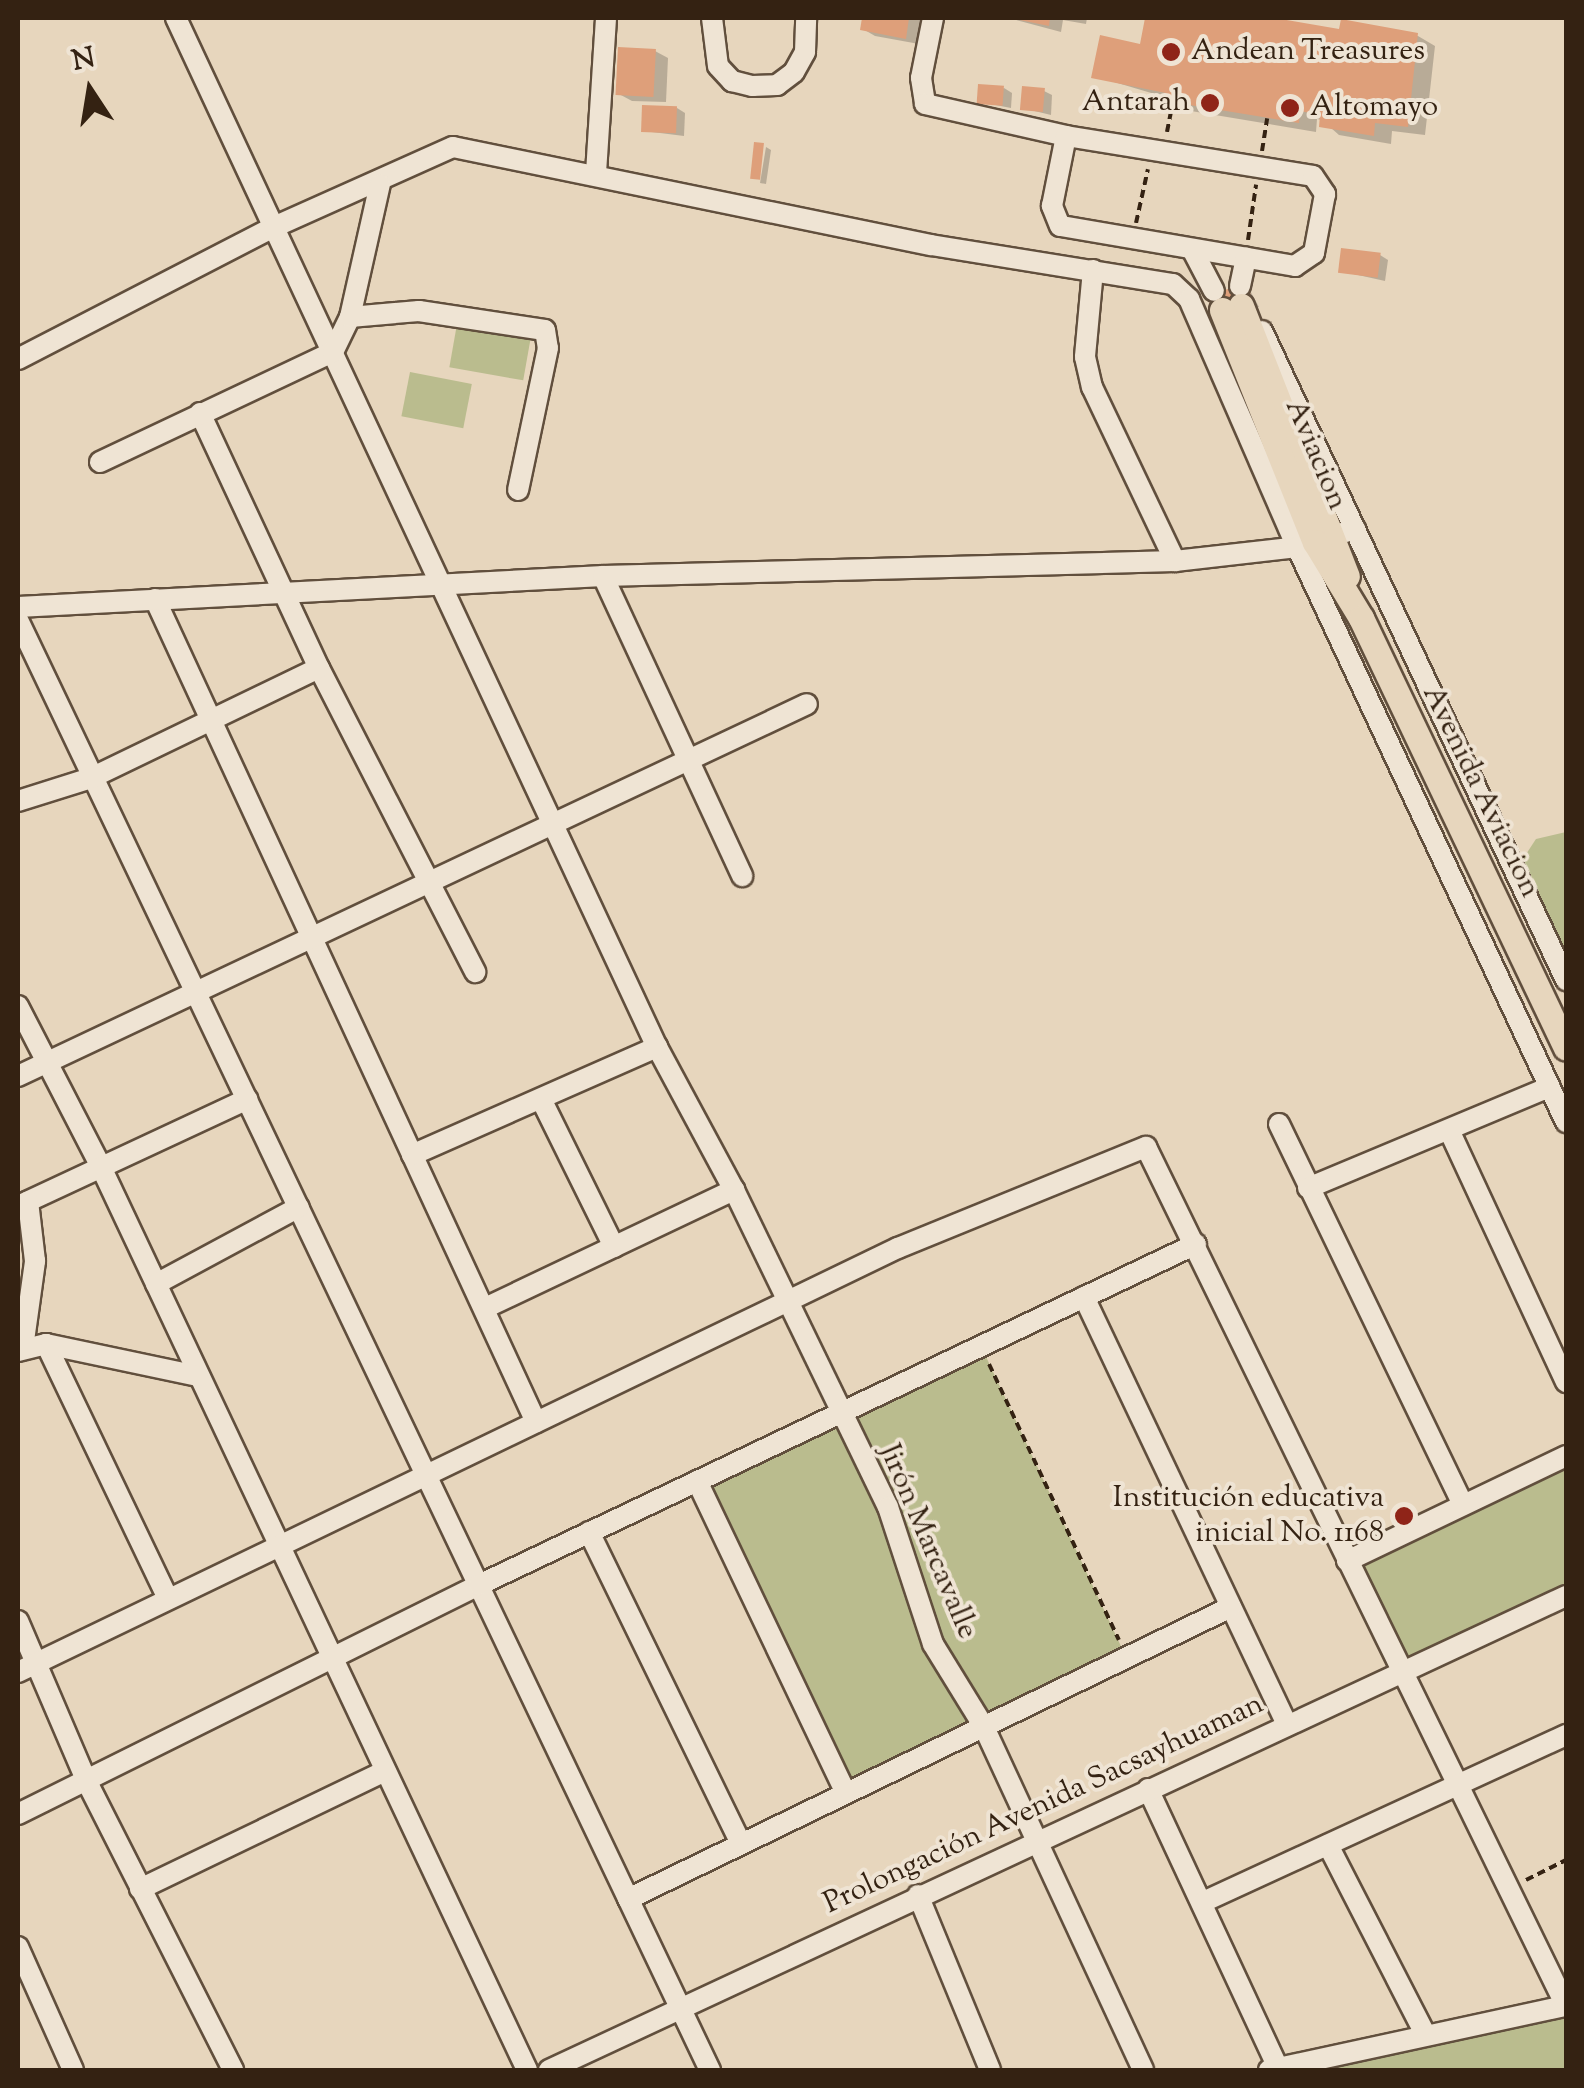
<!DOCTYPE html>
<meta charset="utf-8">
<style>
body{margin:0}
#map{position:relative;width:1584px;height:2088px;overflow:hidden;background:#e7d6bd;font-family:"Sorts Mill Goudy",serif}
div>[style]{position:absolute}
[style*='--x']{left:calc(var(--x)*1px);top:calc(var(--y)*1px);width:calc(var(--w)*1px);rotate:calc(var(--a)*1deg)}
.green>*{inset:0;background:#babc8e;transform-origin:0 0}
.shadow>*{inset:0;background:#0003}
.building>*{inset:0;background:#de9f7a;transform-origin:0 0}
.path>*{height:4px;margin-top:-2px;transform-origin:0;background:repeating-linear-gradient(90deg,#342212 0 8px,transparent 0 13px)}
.roads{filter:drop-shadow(2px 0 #614f3d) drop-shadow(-2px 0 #614f3d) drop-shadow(0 2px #614f3d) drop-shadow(0 -2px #614f3d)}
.minor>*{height:20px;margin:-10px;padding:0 10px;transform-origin:10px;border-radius:10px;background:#efe4d4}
.major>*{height:25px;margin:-12.5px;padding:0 12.5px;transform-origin:12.5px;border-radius:12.5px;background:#e7d6bd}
.dots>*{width:28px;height:28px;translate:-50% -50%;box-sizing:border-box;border:5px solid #efe4d4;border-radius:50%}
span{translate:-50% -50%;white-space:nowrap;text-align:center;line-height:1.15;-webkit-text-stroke:8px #efe4d4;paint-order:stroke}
.poi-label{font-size:30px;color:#342212}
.left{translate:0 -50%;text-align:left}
.right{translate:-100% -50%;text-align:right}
.street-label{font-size:30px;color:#342212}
.frame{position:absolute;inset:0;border:20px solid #342212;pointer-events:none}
.north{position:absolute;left:40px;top:40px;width:100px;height:100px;-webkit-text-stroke:8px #efe4d4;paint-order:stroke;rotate:348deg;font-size:28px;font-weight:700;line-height:40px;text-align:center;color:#342212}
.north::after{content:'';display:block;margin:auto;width:35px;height:45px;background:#342212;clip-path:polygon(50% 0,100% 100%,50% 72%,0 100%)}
</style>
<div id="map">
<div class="green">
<div style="left:457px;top:324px;width:75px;height:44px;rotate:10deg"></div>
<div style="left:410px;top:372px;width:63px;height:45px;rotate:11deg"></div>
<div style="clip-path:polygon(1566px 832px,1566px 987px,1511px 877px,1536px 839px)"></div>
<div style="left:981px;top:1346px;width:345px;height:314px;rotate:65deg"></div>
<div style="clip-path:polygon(1566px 1457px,1566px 1596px,1401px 1676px,1347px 1561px)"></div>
<div style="clip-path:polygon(1566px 2010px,1566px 2070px,1286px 2070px)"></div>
</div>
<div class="shadow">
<div style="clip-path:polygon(865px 18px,923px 18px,919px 44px,875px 36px,863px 29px)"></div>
<div style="clip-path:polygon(1009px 18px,1087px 18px,1086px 24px,1063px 20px,1061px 32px)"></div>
<div style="clip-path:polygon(1147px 18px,1259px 18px,1341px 32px,1418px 36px,1435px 46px,1425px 135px,1392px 131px,1391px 144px,1339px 135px,1322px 120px,1317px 119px,1316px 132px,1185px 110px,1168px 98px,1094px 76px,1142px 47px)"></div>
<div style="clip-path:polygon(655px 51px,668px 58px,666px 102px,632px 101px,619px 94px)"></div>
<div style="clip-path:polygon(1004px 88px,1012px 93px,1011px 108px,980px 102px)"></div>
<div style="clip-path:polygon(1044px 91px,1052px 95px,1051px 115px,1022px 108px)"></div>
<div style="clip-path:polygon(677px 108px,685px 113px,684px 136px,644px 131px)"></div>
<div style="clip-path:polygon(766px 147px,771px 150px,766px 184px,760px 183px)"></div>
<div style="clip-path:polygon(1380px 255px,1388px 260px,1385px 281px,1340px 271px)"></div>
<div style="clip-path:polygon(1248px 287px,1259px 307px,1223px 315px)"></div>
</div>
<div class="building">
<div style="clip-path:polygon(862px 18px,909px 18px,906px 39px,860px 30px)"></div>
<div style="clip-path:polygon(1010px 18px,1050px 18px,1049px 26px)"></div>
<div style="clip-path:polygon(1145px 18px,1275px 18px,1339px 29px,1341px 19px,1418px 33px,1408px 127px,1375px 123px,1374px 136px,1319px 127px,1320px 115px,1300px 111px,1299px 123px,1165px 101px,1166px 93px,1091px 78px,1100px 35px,1140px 44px)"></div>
<div style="left:618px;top:47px;width:38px;height:48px;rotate:3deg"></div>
<div style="left:978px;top:84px;width:26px;height:20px;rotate:4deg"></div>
<div style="left:1022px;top:86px;width:23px;height:24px;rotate:5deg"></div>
<div style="left:642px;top:105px;width:35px;height:27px;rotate:2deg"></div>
<div style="left:754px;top:142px;width:10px;height:37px;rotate:6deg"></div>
<div style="left:1341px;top:248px;width:40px;height:25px;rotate:7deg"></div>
<div style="left:1248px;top:284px;width:21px;height:42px;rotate:76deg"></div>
</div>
<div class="path">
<div style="--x:1167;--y:132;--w:31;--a:-79"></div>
<div style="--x:1262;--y:151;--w:33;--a:-81"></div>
<div style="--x:1136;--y:223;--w:55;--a:-77.5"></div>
<div style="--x:1248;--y:240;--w:56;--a:-81.7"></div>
<div style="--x:989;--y:1364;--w:305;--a:64.8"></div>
<div style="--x:1526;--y:1880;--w:45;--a:-26.6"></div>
</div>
<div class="roads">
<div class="minor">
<div style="--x:176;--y:18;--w:1136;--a:64.95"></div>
<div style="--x:657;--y:1047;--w:162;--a:61.7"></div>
<div style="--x:734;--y:1190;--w:352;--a:64.1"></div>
<div style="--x:888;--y:1507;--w:144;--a:71.8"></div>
<div style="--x:933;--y:1644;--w:97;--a:58.4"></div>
<div style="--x:984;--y:1727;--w:378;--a:65.1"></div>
<div style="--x:712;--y:18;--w:48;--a:82.9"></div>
<div style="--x:718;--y:66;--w:21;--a:47"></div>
<div style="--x:732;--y:81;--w:21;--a:14"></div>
<div style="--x:752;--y:86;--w:25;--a:-2"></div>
<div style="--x:777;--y:85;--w:21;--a:-37"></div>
<div style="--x:794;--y:72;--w:23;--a:-61"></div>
<div style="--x:805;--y:52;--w:34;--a:-88"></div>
<div style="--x:933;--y:18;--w:61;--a:101.3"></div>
<div style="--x:921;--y:78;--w:26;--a:81"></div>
<div style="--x:925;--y:104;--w:145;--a:12.8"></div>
<div style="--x:1066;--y:136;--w:250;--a:9.2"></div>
<div style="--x:1313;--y:176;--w:22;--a:56"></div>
<div style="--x:1325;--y:194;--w:60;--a:100.6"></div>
<div style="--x:1314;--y:253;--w:23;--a:146"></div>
<div style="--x:1295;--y:266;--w:238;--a:-170.3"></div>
<div style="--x:1060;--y:226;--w:22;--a:-112"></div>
<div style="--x:1052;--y:206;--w:71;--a:-78.7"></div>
<div style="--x:596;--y:173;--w:155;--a:-86.3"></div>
<div style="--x:1192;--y:249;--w:47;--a:62.4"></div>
<div style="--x:1093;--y:270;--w:87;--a:95.3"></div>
<div style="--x:1085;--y:357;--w:31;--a:77"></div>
<div style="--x:1092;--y:387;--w:193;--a:64.5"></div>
<div style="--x:1240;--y:286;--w:29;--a:-78"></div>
<div style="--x:350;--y:317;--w:69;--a:-5"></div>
<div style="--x:419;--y:311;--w:127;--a:8.6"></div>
<div style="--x:545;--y:330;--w:18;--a:81"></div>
<div style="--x:548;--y:348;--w:145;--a:101.9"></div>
<div style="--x:1262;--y:331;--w:717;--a:64.9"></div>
<div style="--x:18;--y:359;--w:288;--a:-27.3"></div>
<div style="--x:274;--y:227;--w:196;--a:-24.1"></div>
<div style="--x:453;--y:147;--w:488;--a:11.6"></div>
<div style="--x:931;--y:245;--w:245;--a:9.2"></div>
<div style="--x:1173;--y:284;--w:22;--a:43"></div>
<div style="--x:1189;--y:299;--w:270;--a:66.5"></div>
<div style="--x:1297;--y:547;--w:635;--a:64.93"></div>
<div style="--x:200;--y:413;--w:281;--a:65"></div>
<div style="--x:319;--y:668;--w:342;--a:62.8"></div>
<div style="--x:100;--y:462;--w:258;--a:-25.3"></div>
<div style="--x:333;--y:352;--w:39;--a:-64"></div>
<div style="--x:350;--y:317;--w:136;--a:-77.3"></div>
<div style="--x:603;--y:576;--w:331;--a:65.1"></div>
<div style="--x:155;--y:599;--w:907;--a:65.16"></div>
<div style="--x:18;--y:607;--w:586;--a:-3.03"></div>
<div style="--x:603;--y:576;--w:572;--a:-1.5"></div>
<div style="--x:1175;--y:561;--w:123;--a:-6.5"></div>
<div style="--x:1297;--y:547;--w:61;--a:-17.2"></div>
<div style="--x:18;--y:620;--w:1607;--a:64.49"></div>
<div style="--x:18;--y:801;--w:77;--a:-17.5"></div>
<div style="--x:91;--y:778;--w:253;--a:-25.8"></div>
<div style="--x:18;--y:1006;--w:181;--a:62.7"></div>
<div style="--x:101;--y:1167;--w:998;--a:64.74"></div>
<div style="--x:18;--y:1076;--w:872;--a:-25.24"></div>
<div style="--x:541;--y:1099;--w:165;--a:63.7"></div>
<div style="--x:1279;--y:1124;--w:423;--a:64.2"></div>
<div style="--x:1449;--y:1130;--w:278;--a:65.1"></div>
<div style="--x:412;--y:1155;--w:268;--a:-23.8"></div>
<div style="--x:1308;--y:1188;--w:262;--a:-22.7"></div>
<div style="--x:18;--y:1206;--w:253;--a:-25"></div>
<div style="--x:156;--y:1284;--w:162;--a:-28.3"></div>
<div style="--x:1084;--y:1297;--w:474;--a:64.6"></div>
<div style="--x:485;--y:1308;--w:276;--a:-25.4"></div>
<div style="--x:46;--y:1344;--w:280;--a:64.4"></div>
<div style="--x:23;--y:1348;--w:88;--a:-82.1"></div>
<div style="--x:35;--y:1261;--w:60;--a:-96.7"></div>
<div style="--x:18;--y:1351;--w:29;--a:-14"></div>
<div style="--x:46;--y:1344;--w:155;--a:11.9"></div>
<div style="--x:697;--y:1481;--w:346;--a:64.5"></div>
<div style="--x:589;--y:1532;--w:347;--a:64"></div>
<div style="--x:1347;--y:1561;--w:243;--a:-25.6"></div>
<div style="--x:18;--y:1621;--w:175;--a:66.8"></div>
<div style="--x:87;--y:1782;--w:323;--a:63.1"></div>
<div style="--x:18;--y:1672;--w:977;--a:-25.73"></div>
<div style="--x:898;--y:1248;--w:268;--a:-22.2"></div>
<div style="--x:1146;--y:1147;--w:956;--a:63.94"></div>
<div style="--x:1148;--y:1789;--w:308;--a:65"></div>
<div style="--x:18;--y:1814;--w:515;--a:-26.42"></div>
<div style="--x:479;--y:1585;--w:794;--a:-25.44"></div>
<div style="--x:1328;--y:1845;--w:212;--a:62.8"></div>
<div style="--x:140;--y:1889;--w:272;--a:-25.7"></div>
<div style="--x:918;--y:1895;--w:189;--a:67.6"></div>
<div style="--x:628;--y:1899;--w:670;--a:-25.84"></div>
<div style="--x:1203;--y:1902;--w:400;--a:-24.7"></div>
<div style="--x:18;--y:1947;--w:135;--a:65.9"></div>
<div style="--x:549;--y:2070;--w:1122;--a:-24.99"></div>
<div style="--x:1269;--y:2070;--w:304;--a:-12.2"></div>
</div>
<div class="major">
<div style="--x:1241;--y:306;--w:290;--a:68.6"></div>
<div style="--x:1222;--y:310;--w:250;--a:68.2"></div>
<div style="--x:1315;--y:542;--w:89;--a:58.8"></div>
<div style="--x:1361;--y:618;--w:476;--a:64.5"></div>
</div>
</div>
<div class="dots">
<div style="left:1171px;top:52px;background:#8f2418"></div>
<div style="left:1210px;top:103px;background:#8f2418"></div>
<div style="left:1290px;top:108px;background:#8f2418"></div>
<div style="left:1404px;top:1516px;background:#8f2418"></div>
</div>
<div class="poi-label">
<span class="left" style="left:1191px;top:52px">Andean Treasures</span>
<span class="right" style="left:1190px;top:103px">Antarah</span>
<span class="left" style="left:1310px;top:108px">Altomayo</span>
<span class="right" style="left:1384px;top:1516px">Institución educativa<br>inicial No. 1168</span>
</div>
<div class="street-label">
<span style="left:1315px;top:455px;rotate:67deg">Aviacion</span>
<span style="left:1480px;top:792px;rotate:64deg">Avenida Aviacion</span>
<span style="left:927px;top:1542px;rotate:67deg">Jirón Marcavalle</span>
<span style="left:1044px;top:1805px;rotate:-25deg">Prolongación Avenida Sacsayhuaman</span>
</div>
<div class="frame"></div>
<div class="north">N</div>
</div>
